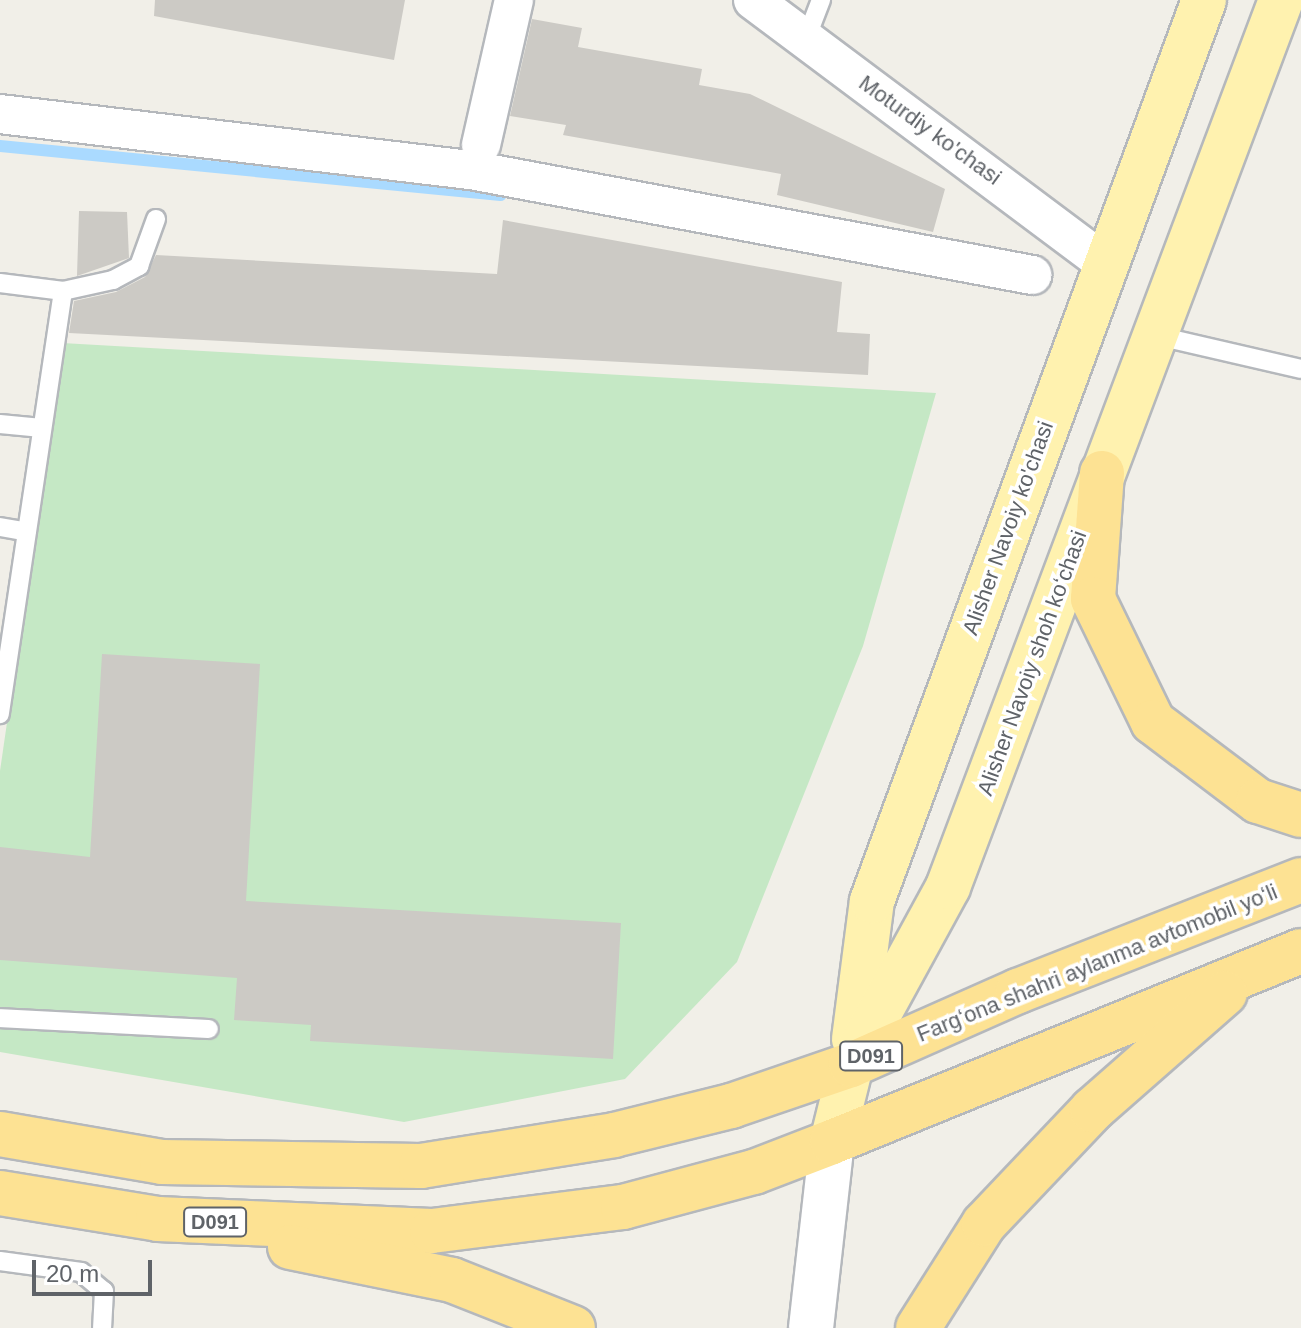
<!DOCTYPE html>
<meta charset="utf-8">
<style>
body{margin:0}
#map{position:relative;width:1301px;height:1328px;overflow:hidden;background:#f1efe8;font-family:Helvetica,sans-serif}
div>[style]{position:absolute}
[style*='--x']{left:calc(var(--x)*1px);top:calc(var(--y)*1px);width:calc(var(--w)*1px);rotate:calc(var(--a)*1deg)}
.green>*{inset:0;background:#c5e8c5}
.stream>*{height:12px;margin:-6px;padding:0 6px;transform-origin:6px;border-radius:6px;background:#aadaff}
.building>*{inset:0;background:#cccac5}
.roads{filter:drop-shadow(2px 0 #b5b8bc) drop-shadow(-2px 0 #b5b8bc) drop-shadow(0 2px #b5b8bc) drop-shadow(0 -2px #b5b8bc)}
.lane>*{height:18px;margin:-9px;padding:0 9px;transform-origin:9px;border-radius:9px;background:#fff}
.street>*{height:38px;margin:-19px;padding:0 19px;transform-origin:19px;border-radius:19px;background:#fff}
.secondary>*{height:44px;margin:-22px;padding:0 22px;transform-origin:22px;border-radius:22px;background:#fff}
.primary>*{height:44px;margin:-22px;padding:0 22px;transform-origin:22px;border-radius:22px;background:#fff2af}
.highway>*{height:44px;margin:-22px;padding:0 22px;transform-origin:22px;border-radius:22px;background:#fde293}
span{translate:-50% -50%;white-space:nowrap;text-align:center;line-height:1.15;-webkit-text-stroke:7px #fff;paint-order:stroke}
.shield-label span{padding:2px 6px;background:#fff;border:2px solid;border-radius:6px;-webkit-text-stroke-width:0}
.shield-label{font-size:20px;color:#5f6368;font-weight:700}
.street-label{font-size:22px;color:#5f6368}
.scale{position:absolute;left:32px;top:1260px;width:120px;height:36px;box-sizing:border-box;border:4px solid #5f6368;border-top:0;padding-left:10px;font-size:24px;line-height:28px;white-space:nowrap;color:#5f6368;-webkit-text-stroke:6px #fff;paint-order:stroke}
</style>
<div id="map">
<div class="green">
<div style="clip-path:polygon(62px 343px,936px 393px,863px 646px,737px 962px,625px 1079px,404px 1122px,0 1052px,0 771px)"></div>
</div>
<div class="stream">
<div style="--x:0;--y:146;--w:503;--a:5.59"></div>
</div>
<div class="building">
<div style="clip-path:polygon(155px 0,405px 0,394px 60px,154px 16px)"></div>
<div style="clip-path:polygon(532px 19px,582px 28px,578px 47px,702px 69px,699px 85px,750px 94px,945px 189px,933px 232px,777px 195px,781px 174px,563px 135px,566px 125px,510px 116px)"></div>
<div style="clip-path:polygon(79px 211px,127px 212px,129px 258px,77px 276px)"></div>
<div style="clip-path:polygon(503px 220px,842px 282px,837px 332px,870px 334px,868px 375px,69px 333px,74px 301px,116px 292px,145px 277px,156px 255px,497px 274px)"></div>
<div style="clip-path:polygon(102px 654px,260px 664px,246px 901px,621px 923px,613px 1059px,310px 1041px,311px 1025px,234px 1020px,237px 978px,0 960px,0 847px,90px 857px)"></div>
</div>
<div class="roads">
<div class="lane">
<div style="--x:806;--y:39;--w:42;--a:-69"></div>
<div style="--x:0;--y:283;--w:64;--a:7.2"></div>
<div style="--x:63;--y:291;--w:428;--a:98.5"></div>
<div style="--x:63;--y:291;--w:51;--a:-12.4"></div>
<div style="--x:113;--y:280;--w:30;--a:-28"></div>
<div style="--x:139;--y:266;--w:50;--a:-70.1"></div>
<div style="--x:1154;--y:335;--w:151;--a:13"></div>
<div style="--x:0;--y:424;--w:42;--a:5.4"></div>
<div style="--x:0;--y:527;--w:27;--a:10"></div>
<div style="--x:0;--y:1018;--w:209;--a:3"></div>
<div style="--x:0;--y:1261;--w:82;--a:7.7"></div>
<div style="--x:81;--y:1272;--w:30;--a:40"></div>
<div style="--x:104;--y:1291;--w:37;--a:93"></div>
</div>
<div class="street">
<div style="--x:753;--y:0;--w:439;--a:36.8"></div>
<div style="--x:0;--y:114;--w:479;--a:6.8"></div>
<div style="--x:476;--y:171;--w:566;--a:10.59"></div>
<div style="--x:481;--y:145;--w:149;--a:-77.2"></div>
</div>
<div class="secondary">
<div style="--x:811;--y:1328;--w:187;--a:-83.6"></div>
</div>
<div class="primary">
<div style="--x:854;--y:1039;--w:139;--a:-82.6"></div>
<div style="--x:872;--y:901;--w:960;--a:-69.77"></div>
<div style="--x:832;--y:1142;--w:79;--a:-76.1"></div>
<div style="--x:851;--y:1065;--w:203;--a:-61.4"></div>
<div style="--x:948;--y:887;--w:947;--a:-69.42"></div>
</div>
<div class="highway">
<div style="--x:1102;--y:473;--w:126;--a:94.1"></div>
<div style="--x:1093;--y:599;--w:137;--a:64"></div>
<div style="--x:1153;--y:722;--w:131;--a:37"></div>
<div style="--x:1258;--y:801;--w:45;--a:18"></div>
<div style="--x:0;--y:1134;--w:164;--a:9.8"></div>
<div style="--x:162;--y:1162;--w:259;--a:0.9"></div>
<div style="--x:421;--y:1166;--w:195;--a:-9.1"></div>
<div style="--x:614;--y:1135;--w:121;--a:-13.9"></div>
<div style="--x:731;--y:1106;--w:127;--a:-18.9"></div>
<div style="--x:851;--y:1065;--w:183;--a:-23.9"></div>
<div style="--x:1018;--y:991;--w:304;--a:-21.4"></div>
<div style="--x:0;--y:1193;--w:160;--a:9.3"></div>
<div style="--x:158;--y:1219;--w:274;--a:2.5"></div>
<div style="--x:432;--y:1231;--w:193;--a:-7.2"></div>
<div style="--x:623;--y:1207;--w:136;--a:-15"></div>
<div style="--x:754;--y:1172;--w:84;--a:-21"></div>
<div style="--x:832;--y:1142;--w:506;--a:-22.16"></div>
<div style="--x:290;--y:1247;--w:165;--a:11.5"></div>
<div style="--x:452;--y:1280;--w:130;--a:21.6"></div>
<div style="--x:918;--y:1328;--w:123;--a:-57.6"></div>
<div style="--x:984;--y:1224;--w:157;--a:-46.5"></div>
<div style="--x:1092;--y:1110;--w:177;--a:-41.3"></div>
</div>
</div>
<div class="shield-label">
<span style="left:871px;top:1056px">D091</span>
<span style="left:215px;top:1222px">D091</span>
</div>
<div class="street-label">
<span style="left:930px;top:130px;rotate:36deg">Moturdiy ko'chasi</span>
<span style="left:1008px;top:528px;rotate:-70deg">Alisher Navoiy ko'chasi</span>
<span style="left:1032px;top:663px;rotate:-70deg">Alisher Navoiy shoh koʻchasi</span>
<span style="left:1097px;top:963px;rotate:-22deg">Fargʻona shahri aylanma avtomobil yoʻli</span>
</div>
<div class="scale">20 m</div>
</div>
